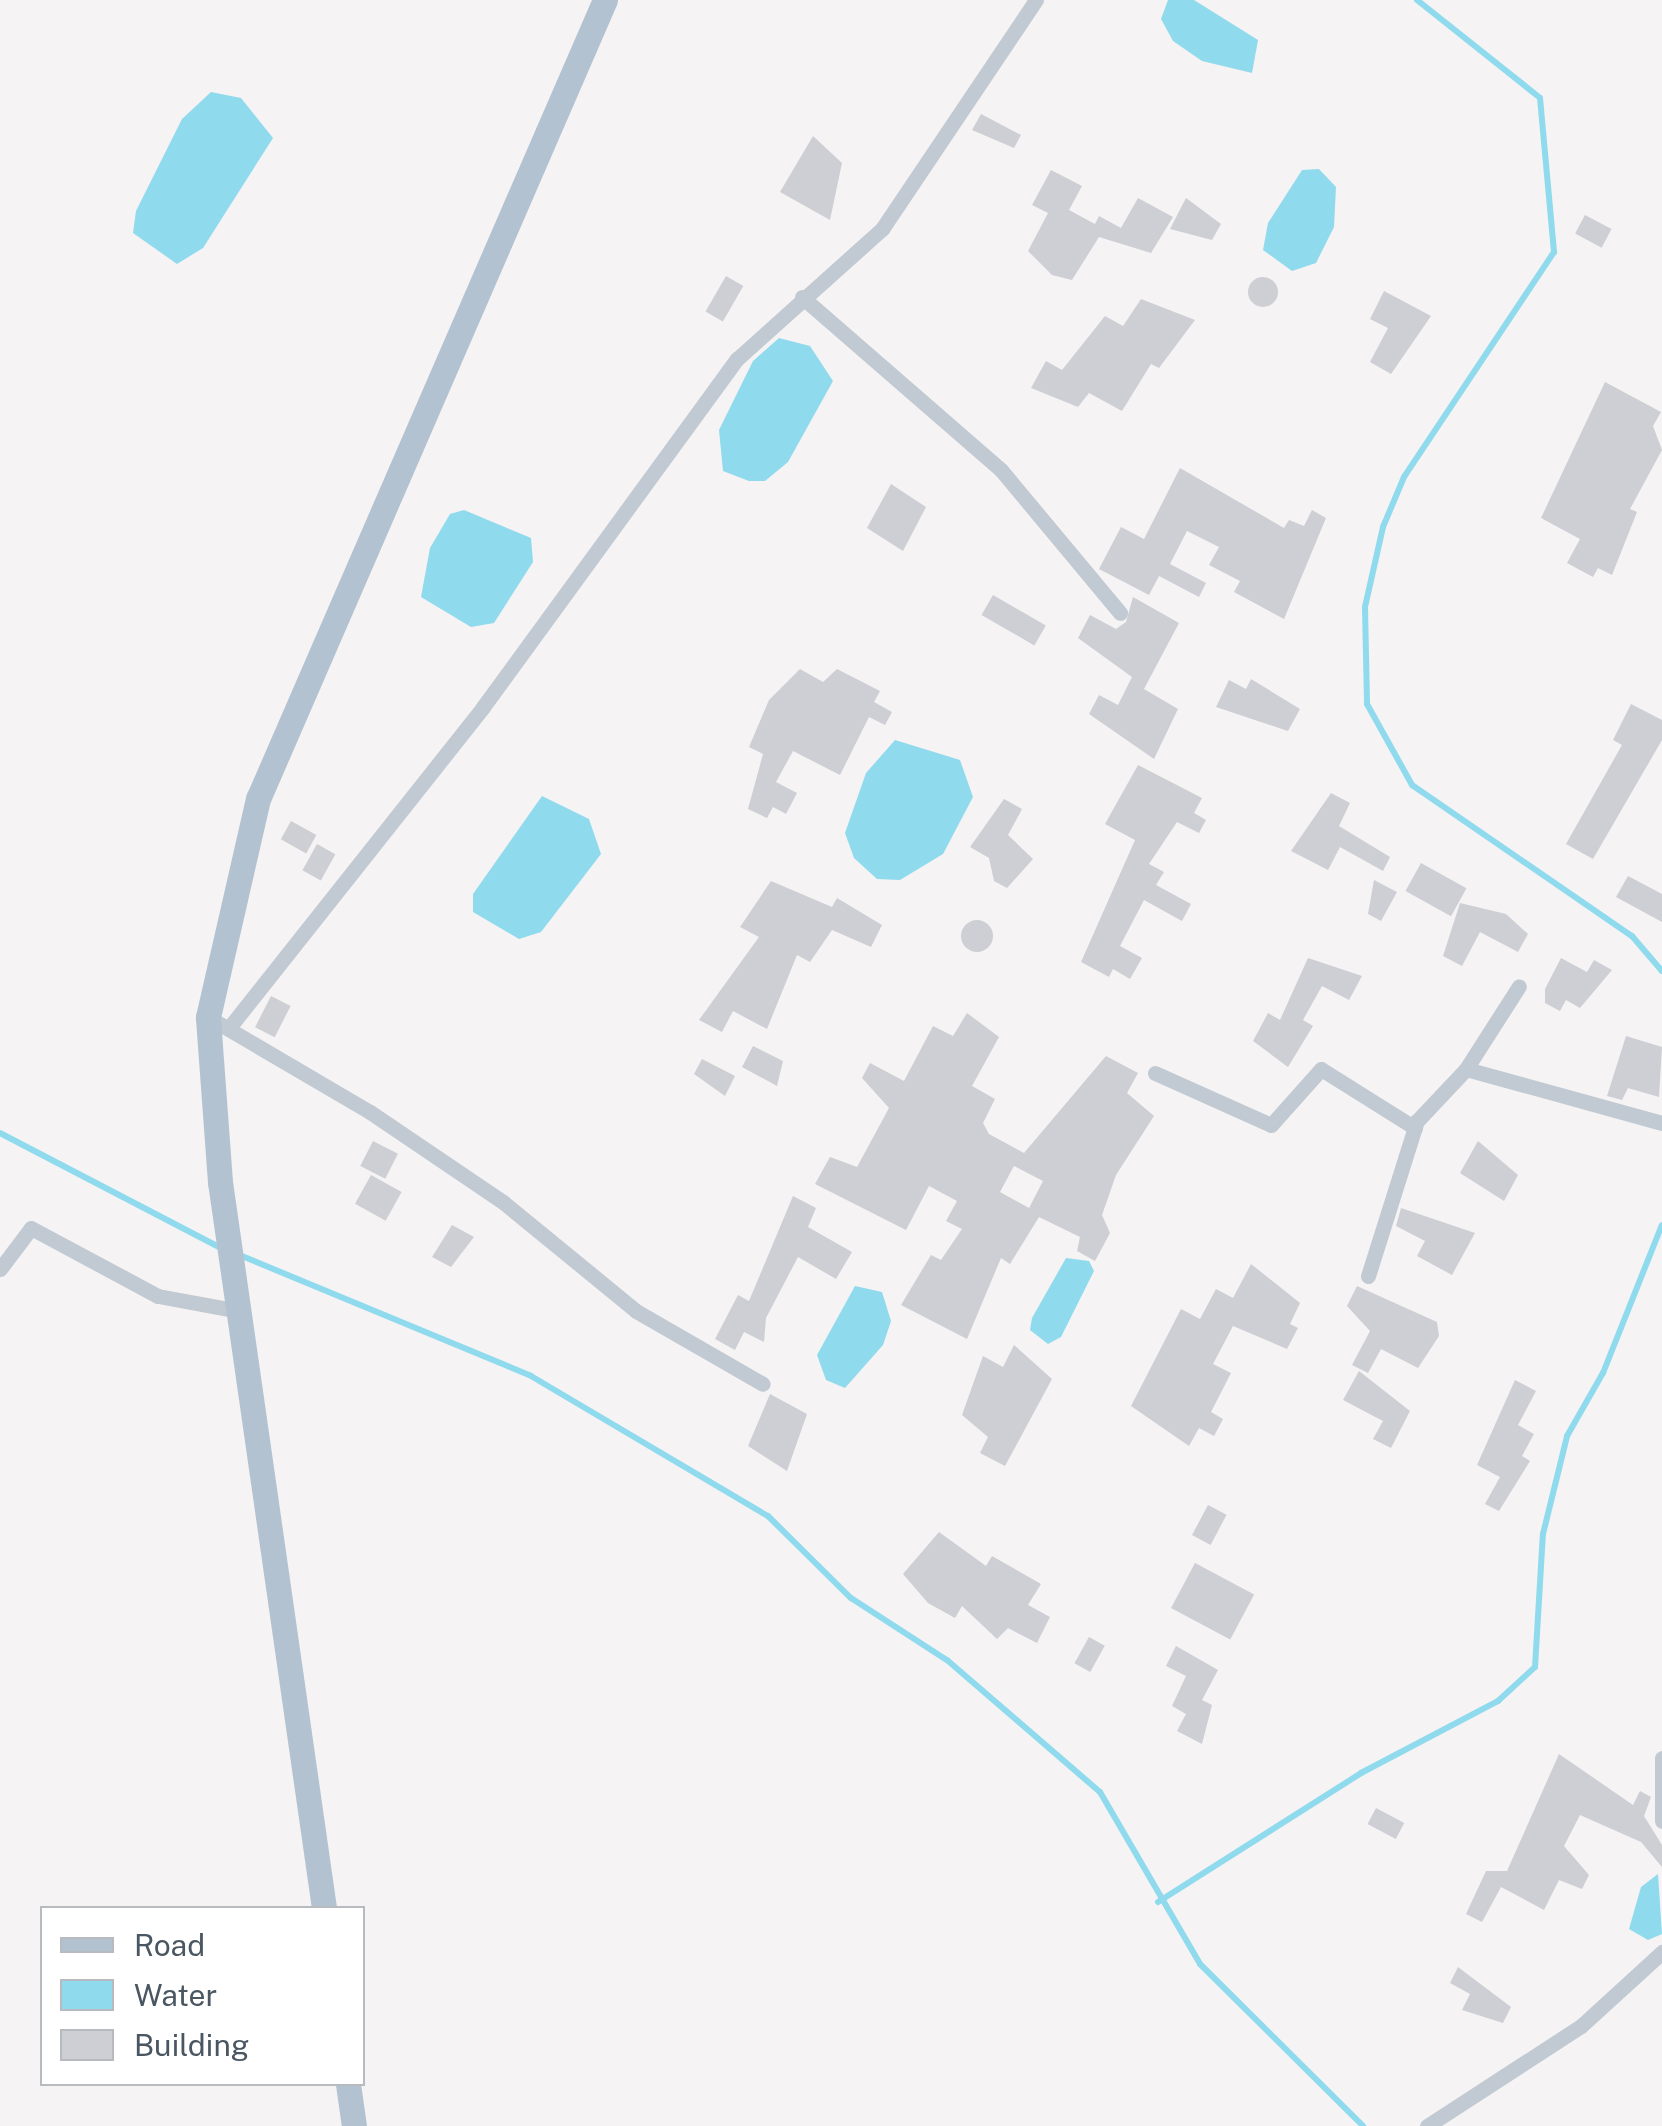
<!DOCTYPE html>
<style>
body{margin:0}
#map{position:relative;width:1662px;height:2126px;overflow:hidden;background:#f5f3f3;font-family:"Public Sans",sans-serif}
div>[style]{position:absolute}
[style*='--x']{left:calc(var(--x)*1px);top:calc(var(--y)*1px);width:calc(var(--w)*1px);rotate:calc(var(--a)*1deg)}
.water>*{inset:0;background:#90daee}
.stream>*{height:6px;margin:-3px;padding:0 3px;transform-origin:3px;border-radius:3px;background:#90daee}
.building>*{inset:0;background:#cdcfd5;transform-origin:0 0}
.round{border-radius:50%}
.minor>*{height:15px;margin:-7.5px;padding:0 7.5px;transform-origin:7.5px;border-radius:7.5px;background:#c1cad2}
.primary>*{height:25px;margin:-12.5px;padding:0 12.5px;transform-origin:12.5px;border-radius:12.5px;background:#b3c2d1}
span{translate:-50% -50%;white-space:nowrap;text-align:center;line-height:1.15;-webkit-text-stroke:10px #fff;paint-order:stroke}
.legend{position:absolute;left:40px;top:1906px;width:325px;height:180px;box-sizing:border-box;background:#fff;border:2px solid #b7bbc0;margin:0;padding:12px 18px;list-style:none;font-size:30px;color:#4a5661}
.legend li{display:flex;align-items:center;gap:20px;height:50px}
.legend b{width:50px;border:2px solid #b7bbc0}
</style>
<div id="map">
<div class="water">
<div style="clip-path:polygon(1168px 0,1194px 0,1258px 40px,1252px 73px,1202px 61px,1173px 41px,1161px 19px)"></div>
<div style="clip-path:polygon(211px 92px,241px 98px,273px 138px,203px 248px,177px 264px,133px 233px,136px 211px,182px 119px)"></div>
<div style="clip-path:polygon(1319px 169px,1336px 187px,1334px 227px,1316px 263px,1292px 271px,1263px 250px,1268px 223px,1302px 170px)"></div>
<div style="clip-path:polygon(779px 338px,810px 346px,833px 381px,788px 462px,765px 481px,749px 481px,723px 471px,719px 430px,753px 361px)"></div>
<div style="clip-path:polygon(464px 510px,531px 538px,533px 562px,494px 623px,471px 627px,421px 597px,430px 548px,450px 514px)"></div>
<div style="clip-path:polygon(895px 740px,960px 760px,973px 797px,943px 854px,900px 880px,877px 879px,854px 858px,845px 833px,866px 773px)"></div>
<div style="clip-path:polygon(542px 796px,589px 819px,601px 854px,541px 932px,519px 939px,473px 912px,473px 894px)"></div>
<div style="clip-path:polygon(1066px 1258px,1089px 1261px,1094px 1271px,1061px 1337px,1048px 1344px,1030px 1330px,1032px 1318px)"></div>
<div style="clip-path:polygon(855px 1286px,882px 1292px,891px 1321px,883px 1345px,845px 1388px,826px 1380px,817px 1355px)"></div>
<div style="clip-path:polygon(1658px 1874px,1662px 1934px,1648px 1940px,1629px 1929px,1641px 1887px)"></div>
</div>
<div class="stream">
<div style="--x:1417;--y:0;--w:157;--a:38.5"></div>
<div style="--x:1540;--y:98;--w:155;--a:84.8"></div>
<div style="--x:1554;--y:252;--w:270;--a:123.7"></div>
<div style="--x:1404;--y:477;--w:54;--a:112.8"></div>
<div style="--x:1383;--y:527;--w:82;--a:102.7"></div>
<div style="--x:1365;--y:607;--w:97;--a:88.8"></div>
<div style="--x:1367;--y:704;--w:93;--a:60.9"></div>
<div style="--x:1412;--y:785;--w:267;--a:34.5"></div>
<div style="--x:1632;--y:936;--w:46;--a:49.4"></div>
<div style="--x:0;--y:1133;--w:249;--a:27.5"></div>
<div style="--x:237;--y:1254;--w:318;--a:22.5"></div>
<div style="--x:531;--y:1376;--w:275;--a:30.6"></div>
<div style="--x:768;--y:1516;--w:117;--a:44.7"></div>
<div style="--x:851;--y:1598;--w:114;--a:32.9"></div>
<div style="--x:947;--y:1660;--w:202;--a:40.8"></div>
<div style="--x:1100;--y:1792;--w:199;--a:59.8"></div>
<div style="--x:1200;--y:1964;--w:230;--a:44.8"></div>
<div style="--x:1158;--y:1902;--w:241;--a:-32.4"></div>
<div style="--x:1361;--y:1773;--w:155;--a:-27.7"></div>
<div style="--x:1498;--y:1701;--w:50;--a:-42.6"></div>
<div style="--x:1535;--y:1667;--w:133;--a:-86.6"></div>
<div style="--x:1543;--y:1534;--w:101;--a:-76.2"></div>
<div style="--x:1567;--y:1436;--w:73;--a:-60.3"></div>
<div style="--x:1603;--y:1373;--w:159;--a:-68.3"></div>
</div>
<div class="building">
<div style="clip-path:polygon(981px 114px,1021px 135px,1014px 148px,972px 130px)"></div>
<div style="clip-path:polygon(813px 136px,842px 163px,830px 220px,780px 192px)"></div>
<div style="clip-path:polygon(1051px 170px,1082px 186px,1069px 210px,1095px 224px,1099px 216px,1121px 228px,1138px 198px,1173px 217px,1151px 253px,1099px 237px,1072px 280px,1052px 275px,1028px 251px,1048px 213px,1032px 205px)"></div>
<div style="clip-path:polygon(1186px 198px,1221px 224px,1212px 240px,1170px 229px)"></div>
<div style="left:1585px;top:215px;width:30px;height:21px;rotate:28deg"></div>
<div style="left:726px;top:276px;width:20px;height:41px;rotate:30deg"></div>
<div class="round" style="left:1248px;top:277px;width:30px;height:30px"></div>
<div style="clip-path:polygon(1384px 291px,1431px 316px,1391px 374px,1370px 362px,1388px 328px,1370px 319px)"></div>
<div style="clip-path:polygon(1141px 299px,1195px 320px,1159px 368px,1151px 364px,1122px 411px,1089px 393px,1078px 407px,1031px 388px,1046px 361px,1062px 370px,1105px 316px,1123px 326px)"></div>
<div style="clip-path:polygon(1605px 382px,1661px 412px,1653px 426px,1662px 450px,1630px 509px,1637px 512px,1612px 575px,1598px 568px,1593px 577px,1567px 563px,1580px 539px,1541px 518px)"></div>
<div style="clip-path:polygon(1180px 468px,1284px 528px,1289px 520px,1304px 526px,1312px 510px,1326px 518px,1284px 619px,1234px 592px,1240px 581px,1209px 565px,1219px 547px,1187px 531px,1170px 564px,1206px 583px,1199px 597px,1159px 576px,1149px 595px,1099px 569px,1121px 527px,1144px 539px)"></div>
<div style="clip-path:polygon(891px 484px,926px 507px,903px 551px,867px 528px)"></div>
<div style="left:993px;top:595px;width:61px;height:23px;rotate:30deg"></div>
<div style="clip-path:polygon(1133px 597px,1179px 623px,1144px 689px,1178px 709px,1154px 759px,1089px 714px,1099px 695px,1118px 705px,1132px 677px,1078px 638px,1090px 615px,1116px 629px,1126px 622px)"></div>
<div style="clip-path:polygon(800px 669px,823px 682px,837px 669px,880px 691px,874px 702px,892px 712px,885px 725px,869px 717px,840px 775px,793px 751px,776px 782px,797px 793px,786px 814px,773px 807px,767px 818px,748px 809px,763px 754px,749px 747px,769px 700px)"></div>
<div style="clip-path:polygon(1251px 679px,1300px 709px,1288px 731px,1216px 707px,1229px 680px,1246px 689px)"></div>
<div style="clip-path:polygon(1631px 704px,1662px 720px,1662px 740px,1593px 859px,1566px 844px,1622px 745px,1613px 740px)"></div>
<div style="clip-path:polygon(1138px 765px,1202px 798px,1194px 813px,1206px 820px,1199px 833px,1177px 822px,1149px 864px,1164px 872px,1156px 885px,1191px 904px,1182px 921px,1144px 900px,1120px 946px,1142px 958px,1130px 979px,1113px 969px,1109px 977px,1081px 962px,1135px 840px,1105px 824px)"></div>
<div style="clip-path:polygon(1331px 793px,1350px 803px,1339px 826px,1390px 857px,1383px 871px,1340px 847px,1328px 870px,1291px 851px)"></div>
<div style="clip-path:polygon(1004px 799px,1022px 809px,1008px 835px,1033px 859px,1007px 888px,994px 881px,989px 858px,970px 847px)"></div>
<div style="left:291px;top:821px;width:29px;height:21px;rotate:29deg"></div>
<div style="left:317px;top:844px;width:21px;height:30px;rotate:29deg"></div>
<div style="left:1421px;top:863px;width:52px;height:32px;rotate:29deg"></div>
<div style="clip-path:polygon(1628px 876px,1662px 894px,1662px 922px,1616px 897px)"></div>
<div style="clip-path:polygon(1374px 880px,1397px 892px,1381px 921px,1368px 914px)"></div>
<div style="clip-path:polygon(771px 881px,832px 907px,837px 898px,882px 925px,871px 947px,832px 930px,810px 962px,797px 955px,767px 1029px,733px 1011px,722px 1032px,699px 1020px,759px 937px,740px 927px)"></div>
<div style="clip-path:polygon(1460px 903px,1506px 914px,1528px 934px,1518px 952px,1480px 932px,1462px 966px,1443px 956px)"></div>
<div class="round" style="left:961px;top:920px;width:32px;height:32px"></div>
<div style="clip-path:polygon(1308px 958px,1362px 976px,1349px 1000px,1322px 986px,1303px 1020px,1313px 1026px,1288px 1067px,1253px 1041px,1268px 1013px,1280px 1020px)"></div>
<div style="clip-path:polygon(1561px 958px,1587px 972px,1594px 960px,1612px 970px,1580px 1008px,1566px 1000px,1560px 1011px,1545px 1003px,1545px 989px)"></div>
<div style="left:271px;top:996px;width:22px;height:35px;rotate:27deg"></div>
<div style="clip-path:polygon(evenodd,967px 1013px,999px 1037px,972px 1086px,995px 1099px,983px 1123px,989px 1134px,1024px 1153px,1106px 1056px,1138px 1073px,1127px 1093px,1154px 1116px,1116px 1175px,1102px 1215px,1110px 1233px,1095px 1261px,1077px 1251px,1080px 1237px,1039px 1217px,1010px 1264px,1001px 1258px,967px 1339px,901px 1305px,931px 1255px,941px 1260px,962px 1229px,946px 1221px,957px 1201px,929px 1186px,906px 1230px,815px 1184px,830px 1157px,857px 1167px,889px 1108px,862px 1078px,870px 1063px,904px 1081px,933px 1026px,953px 1036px,967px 1013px,1014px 1166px,1043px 1181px,1029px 1208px,1000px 1192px,1014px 1166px)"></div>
<div style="clip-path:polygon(1626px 1036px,1662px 1047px,1659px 1097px,1628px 1088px,1622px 1100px,1607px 1096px)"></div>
<div style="clip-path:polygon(753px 1046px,783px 1061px,777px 1086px,742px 1067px)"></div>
<div style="clip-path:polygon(702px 1059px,735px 1076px,725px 1096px,694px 1074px)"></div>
<div style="left:373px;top:1141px;width:28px;height:28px;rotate:27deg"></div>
<div style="clip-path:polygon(1478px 1141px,1518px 1175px,1504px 1201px,1460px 1173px)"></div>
<div style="left:371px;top:1175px;width:35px;height:33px;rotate:29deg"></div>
<div style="clip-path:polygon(793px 1196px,816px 1208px,808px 1227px,852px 1252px,836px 1279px,798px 1257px,766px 1318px,764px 1342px,744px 1332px,735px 1350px,715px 1339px,738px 1295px,749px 1301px)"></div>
<div style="clip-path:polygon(1401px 1208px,1475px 1233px,1452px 1275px,1417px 1256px,1425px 1241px,1396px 1226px)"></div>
<div style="clip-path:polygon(452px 1225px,474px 1237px,451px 1267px,432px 1257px)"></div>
<div style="clip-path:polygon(1251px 1264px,1300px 1303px,1290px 1324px,1298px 1328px,1287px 1349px,1233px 1326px,1213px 1364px,1231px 1373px,1211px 1412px,1223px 1419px,1214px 1436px,1199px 1428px,1189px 1446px,1131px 1406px,1181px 1309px,1200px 1319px,1216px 1289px,1233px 1298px)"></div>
<div style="clip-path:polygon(1357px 1286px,1437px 1322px,1439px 1336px,1418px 1368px,1381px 1349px,1368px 1373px,1352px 1365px,1370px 1331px,1347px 1306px)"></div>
<div style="clip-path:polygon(1014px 1345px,1052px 1379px,1005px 1466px,980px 1453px,988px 1437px,962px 1415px,983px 1356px,1003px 1367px)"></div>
<div style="clip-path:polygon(1359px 1371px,1410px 1411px,1391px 1448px,1373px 1439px,1383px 1421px,1343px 1400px)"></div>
<div style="clip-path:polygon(1515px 1380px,1536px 1391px,1518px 1425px,1534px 1434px,1522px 1456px,1530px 1461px,1499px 1511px,1485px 1504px,1500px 1477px,1477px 1465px)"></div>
<div style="clip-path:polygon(770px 1394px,807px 1414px,787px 1471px,748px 1446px)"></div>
<div style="left:1208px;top:1505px;width:21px;height:34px;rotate:28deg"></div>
<div style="clip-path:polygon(939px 1532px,986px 1566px,992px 1556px,1041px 1584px,1028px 1605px,1050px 1617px,1037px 1643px,1008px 1628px,997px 1639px,962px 1606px,955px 1618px,928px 1603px,903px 1574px)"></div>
<div style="left:1195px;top:1563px;width:67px;height:51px;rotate:28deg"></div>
<div style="left:1089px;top:1637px;width:18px;height:30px;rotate:29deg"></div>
<div style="clip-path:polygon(1176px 1646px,1218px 1670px,1202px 1700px,1212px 1705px,1202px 1744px,1177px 1731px,1186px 1714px,1172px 1706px,1186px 1676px,1166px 1666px)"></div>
<div style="clip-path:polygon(1559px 1754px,1633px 1805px,1640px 1791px,1651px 1797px,1644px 1816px,1662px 1845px,1662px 1867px,1641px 1842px,1580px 1815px,1564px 1846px,1589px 1875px,1582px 1889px,1559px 1880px,1544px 1910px,1501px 1887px,1482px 1922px,1466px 1914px,1486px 1871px,1507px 1871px)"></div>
<div style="left:1376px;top:1808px;width:32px;height:18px;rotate:28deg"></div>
<div style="clip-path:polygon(1458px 1967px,1511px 2007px,1503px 2023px,1462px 2010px,1470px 1994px,1450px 1983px)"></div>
</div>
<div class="minor">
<div style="--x:802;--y:297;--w:264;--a:41"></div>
<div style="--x:1001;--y:470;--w:186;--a:50.2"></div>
<div style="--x:208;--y:1017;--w:188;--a:30.4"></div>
<div style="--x:370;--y:1112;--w:161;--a:34.1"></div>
<div style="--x:503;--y:1202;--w:172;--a:39.3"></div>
<div style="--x:636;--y:1311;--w:146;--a:29.9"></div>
<div style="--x:232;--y:1024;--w:404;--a:-51.6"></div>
<div style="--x:483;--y:707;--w:431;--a:-53.9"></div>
<div style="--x:737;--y:359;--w:195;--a:-41.9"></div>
<div style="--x:882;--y:229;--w:276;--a:-56.1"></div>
<div style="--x:1466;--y:1069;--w:203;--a:15.4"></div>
<div style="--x:1155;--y:1073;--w:127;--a:24.1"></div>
<div style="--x:1271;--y:1125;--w:75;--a:-48.2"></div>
<div style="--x:1321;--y:1069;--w:111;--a:32.1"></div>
<div style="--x:0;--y:1269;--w:51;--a:-52.9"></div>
<div style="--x:31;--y:1228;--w:144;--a:28.2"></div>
<div style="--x:158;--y:1296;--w:82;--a:10.5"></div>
<div style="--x:1368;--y:1276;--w:163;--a:-72.5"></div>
<div style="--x:1417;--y:1121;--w:71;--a:-46.7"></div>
<div style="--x:1466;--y:1069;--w:98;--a:-57.4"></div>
<div style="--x:1662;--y:1758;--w:63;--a:90"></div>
<div style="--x:1427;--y:2126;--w:184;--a:-33"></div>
<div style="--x:1581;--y:2026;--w:110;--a:-42.4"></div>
</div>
<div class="primary">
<div style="--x:324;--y:1908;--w:733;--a:-98.15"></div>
<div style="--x:220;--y:1182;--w:165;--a:-94.2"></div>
<div style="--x:208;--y:1017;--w:224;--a:-77.1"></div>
<div style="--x:258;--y:799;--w:871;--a:-66.53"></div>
<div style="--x:348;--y:2084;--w:42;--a:81.9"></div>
</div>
<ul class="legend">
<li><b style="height:12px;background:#b3c2d1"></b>Road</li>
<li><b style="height:28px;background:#90daee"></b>Water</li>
<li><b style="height:28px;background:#cdcfd5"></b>Building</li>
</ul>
</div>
